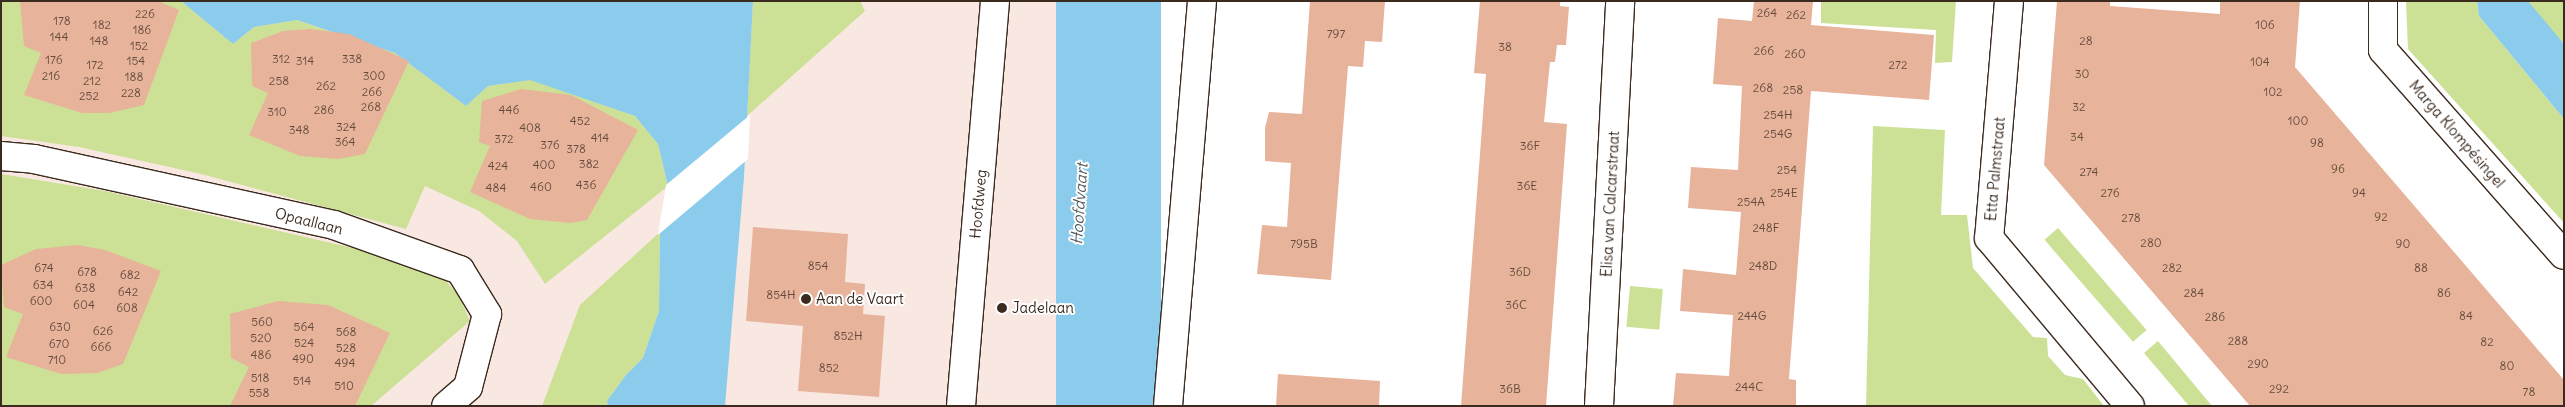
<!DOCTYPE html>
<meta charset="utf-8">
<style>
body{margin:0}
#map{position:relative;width:2565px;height:407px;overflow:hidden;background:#fff;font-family:Delius,sans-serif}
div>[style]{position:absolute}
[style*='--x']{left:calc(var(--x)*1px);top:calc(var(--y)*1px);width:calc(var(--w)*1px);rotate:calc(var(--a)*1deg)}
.built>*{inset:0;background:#f8e8e1;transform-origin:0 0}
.green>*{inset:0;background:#cce195;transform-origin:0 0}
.water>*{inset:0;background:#8bcbec;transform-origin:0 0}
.pier>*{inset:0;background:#fff}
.building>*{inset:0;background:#e7b39b}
.roads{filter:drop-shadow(1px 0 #3b2a1e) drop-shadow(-1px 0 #3b2a1e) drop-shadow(0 1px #3b2a1e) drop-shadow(0 -1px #3b2a1e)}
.street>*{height:28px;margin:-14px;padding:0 14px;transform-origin:14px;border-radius:14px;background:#fff}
.secondary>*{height:28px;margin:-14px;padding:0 14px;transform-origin:14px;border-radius:14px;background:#fff}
.dots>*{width:14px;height:14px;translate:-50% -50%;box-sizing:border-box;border:2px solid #fff;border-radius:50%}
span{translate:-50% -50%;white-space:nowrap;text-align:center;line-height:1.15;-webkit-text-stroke:4px #fff;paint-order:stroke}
.number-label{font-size:12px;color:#664c3d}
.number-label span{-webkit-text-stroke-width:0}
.street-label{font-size:15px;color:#3b2a1e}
.poi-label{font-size:15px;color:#3b2a1e}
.left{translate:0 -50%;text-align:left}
.water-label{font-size:16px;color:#535a5c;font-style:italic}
.frame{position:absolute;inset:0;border:2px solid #3b2a1e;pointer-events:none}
</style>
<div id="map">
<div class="built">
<div style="left:1px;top:1px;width:1091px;height:405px"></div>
</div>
<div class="green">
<div style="clip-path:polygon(2px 1px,181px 1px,233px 44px,254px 27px,297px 20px,395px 53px,466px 106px,488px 86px,530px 79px,635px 116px,658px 144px,668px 186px,545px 284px,517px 241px,479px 211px,425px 186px,406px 229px,201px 174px,79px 147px,1px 136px)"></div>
<div style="clip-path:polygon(753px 1px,860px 1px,865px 11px,747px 116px)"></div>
<div style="clip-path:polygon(1821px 1px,1956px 1px,1952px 62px,1935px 63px,1936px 30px,1821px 23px)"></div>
<div style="clip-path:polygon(2406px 1px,2477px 1px,2479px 16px,2564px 119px,2564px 223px,2408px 49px)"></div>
<div style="clip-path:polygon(2528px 1px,2564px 1px,2564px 44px,2529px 5px)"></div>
<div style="clip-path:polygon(1873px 126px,1945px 130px,1941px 215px,1967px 215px,1973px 268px,2033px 337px,2047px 338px,2048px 356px,2065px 375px,2083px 379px,2104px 406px,1866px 406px)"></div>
<div style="clip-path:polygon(1px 174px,105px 191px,392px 257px,440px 274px,459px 296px,470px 321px,371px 406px,1px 406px)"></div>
<div style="left:2058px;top:228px;width:135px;height:18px;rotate:49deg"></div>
<div style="clip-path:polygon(660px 232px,659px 311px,643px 358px,626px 375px,607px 401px,608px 406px,542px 406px,580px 305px)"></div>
<div style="left:1630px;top:286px;width:33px;height:41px;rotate:5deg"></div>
<div style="clip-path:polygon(2158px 341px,2212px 406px,2189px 406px,2144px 353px)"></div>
</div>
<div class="water">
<div style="clip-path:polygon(181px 1px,753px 1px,744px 177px,725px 406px,608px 406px,607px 401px,626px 375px,643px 358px,659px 311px,660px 232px,668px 186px,658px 144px,635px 116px,530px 80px,488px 86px,466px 106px,395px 53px,297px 20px,254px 27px,233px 44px)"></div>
<div style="left:1056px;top:1px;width:105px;height:406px"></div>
<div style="clip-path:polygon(2477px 1px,2528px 1px,2564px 44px,2564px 119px,2479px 16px)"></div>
</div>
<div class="pier">
<div style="clip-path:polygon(750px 115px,748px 159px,658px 235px,666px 185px)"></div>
</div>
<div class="building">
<div style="clip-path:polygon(20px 1px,158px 1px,179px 10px,144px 105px,109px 113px,82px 113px,24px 95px,41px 53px,24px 46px)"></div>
<div style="clip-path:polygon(1310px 1px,1385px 1px,1382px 42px,1365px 41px,1363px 67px,1348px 66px,1331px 280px,1257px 274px,1262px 225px,1287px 227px,1291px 163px,1265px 161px,1265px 128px,1269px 112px,1302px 114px)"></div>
<div style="clip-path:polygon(1480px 1px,1560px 1px,1560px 6px,1569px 7px,1566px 45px,1557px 45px,1555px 62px,1550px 62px,1544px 122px,1567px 124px,1546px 406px,1461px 406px,1486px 74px,1474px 73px)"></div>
<div style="clip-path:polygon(1754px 1px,1813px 1px,1811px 25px,1934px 35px,1929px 100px,1811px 91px,1789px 379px,1796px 380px,1796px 406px,1673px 406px,1676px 373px,1729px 376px,1733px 315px,1680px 311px,1683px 269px,1736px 275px,1741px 212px,1688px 208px,1691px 167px,1738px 170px,1742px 86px,1713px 84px,1718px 18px,1752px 21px)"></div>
<div style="clip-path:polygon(2057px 1px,2110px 1px,2110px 6px,2220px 14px,2220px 1px,2300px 1px,2295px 67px,2564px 380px,2564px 406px,2250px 406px,2044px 165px)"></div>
<div style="clip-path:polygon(310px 29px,349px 34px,409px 61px,365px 154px,338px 159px,300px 156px,249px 135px,268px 93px,252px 86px,251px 43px,283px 31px)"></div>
<div style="clip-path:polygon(521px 89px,571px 95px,638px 130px,587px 220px,571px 223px,530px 219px,470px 192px,490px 146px,479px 142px,482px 101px)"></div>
<div style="clip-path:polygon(753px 227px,848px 234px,845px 282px,865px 284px,863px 314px,885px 316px,879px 397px,798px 391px,803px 326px,746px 321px)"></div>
<div style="clip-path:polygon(78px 245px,105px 250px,161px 271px,123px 364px,97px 373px,61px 374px,6px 357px,23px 314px,4px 307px,1px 265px,36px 249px)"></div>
<div style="clip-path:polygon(278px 301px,328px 305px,390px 333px,355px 406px,230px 406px,249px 367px,231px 358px,230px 314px)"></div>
<div style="clip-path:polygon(1278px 374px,1380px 381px,1379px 406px,1276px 406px)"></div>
</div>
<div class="roads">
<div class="street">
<div style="--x:2009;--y:1;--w:238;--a:94.8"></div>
<div style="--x:1989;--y:238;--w:219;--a:50"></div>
<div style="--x:2383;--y:1;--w:49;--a:90"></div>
<div style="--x:2383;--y:50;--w:273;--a:48.6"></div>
<div style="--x:1;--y:156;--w:33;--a:5"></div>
<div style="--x:34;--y:159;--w:307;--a:12.4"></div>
<div style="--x:334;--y:225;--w:134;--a:19.7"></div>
<div style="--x:460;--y:270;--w:52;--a:58.5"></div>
<div style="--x:487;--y:314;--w:75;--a:104.6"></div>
<div style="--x:468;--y:387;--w:29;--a:139"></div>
<div style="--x:1168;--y:406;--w:406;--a:-85.2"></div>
<div style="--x:1599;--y:406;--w:406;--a:-87"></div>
</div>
<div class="secondary">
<div style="--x:961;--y:406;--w:406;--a:-85.2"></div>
</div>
</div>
<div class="dots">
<div style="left:806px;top:299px;background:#3b2a1e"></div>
<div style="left:1002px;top:308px;background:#3b2a1e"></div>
</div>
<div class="number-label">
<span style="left:1767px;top:13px">264</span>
<span style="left:145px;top:14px">226</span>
<span style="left:1796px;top:15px">262</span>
<span style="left:62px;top:21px">178</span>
<span style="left:102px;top:25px">182</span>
<span style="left:2265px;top:25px">106</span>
<span style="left:142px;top:30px">186</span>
<span style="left:1336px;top:34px">797</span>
<span style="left:59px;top:37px">144</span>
<span style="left:99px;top:41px">148</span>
<span style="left:2086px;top:41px">28</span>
<span style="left:139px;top:46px">152</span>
<span style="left:1505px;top:47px">38</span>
<span style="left:1764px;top:51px">266</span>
<span style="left:1795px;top:54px">260</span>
<span style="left:281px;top:59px">312</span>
<span style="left:352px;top:59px">338</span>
<span style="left:54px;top:60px">176</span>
<span style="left:136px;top:61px">154</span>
<span style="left:305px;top:61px">314</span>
<span style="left:2260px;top:62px">104</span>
<span style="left:95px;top:65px">172</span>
<span style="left:1898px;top:65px">272</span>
<span style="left:2082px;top:74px">30</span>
<span style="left:51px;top:76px">216</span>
<span style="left:374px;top:76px">300</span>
<span style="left:134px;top:77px">188</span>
<span style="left:92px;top:81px">212</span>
<span style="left:279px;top:81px">258</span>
<span style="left:326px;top:86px">262</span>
<span style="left:1763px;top:88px">268</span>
<span style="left:1793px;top:90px">258</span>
<span style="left:372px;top:92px">266</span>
<span style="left:2273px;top:92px">102</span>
<span style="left:131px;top:93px">228</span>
<span style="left:89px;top:96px">252</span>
<span style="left:371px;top:107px">268</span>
<span style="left:2079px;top:107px">32</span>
<span style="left:324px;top:110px">286</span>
<span style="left:509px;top:110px">446</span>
<span style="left:277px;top:112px">310</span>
<span style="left:1778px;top:115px">254H</span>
<span style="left:580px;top:121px">452</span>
<span style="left:2298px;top:121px">100</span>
<span style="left:346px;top:127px">324</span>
<span style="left:530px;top:128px">408</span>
<span style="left:299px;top:130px">348</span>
<span style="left:1778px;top:134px">254G</span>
<span style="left:2077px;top:137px">34</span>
<span style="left:600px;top:138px">414</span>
<span style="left:504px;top:139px">372</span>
<span style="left:345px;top:142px">364</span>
<span style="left:2317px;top:143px">98</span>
<span style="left:550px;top:145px">376</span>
<span style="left:1530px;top:146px">36F</span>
<span style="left:576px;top:149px">378</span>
<span style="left:589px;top:164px">382</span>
<span style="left:544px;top:165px">400</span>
<span style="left:498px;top:166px">424</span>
<span style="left:2338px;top:169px">96</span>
<span style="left:1787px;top:170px">254</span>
<span style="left:2089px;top:172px">274</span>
<span style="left:586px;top:185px">436</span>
<span style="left:1527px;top:186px">36E</span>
<span style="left:541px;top:187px">460</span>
<span style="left:496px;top:188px">484</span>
<span style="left:1784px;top:193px">254E</span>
<span style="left:2110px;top:193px">276</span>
<span style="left:2359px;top:193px">94</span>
<span style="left:1751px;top:202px">254A</span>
<span style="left:2381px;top:217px">92</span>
<span style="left:2131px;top:218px">278</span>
<span style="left:1766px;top:228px">248F</span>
<span style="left:2151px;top:243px">280</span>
<span style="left:1304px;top:244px">795B</span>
<span style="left:2403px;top:244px">90</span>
<span style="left:818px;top:266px">854</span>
<span style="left:1763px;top:266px">248D</span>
<span style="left:44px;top:268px">674</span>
<span style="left:2172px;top:268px">282</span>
<span style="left:2421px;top:268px">88</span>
<span style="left:87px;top:272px">678</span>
<span style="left:1520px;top:272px">36D</span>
<span style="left:130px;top:275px">682</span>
<span style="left:43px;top:285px">634</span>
<span style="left:85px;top:288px">638</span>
<span style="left:128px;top:292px">642</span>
<span style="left:2194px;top:293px">284</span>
<span style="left:2444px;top:293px">86</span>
<span style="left:781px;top:295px">854H</span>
<span style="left:41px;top:301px">600</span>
<span style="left:84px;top:305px">604</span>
<span style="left:1516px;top:305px">36C</span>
<span style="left:127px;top:308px">608</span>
<span style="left:1752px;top:316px">244G</span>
<span style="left:2466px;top:316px">84</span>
<span style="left:2215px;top:317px">286</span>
<span style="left:262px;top:322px">560</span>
<span style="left:60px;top:327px">630</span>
<span style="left:304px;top:327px">564</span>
<span style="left:103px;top:331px">626</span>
<span style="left:346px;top:332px">568</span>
<span style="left:848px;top:336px">852H</span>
<span style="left:261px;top:338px">520</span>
<span style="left:2238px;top:341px">288</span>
<span style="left:2487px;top:342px">82</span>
<span style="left:304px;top:343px">524</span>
<span style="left:59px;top:344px">670</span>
<span style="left:101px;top:347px">666</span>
<span style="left:346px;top:348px">528</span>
<span style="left:261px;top:355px">486</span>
<span style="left:303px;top:359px">490</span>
<span style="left:57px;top:360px">710</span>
<span style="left:345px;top:363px">494</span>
<span style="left:2258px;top:364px">290</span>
<span style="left:2507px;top:366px">80</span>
<span style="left:829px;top:368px">852</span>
<span style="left:260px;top:378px">518</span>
<span style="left:302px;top:381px">514</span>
<span style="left:344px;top:386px">510</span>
<span style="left:1749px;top:387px">244C</span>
<span style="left:1510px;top:389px">36B</span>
<span style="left:2279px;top:389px">292</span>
<span style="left:2529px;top:392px">78</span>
<span style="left:259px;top:393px">558</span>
</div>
<div class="street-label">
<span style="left:2457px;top:134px;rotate:49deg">Marga Klompésingel</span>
<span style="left:1995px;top:169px;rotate:-85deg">Etta Palmstraat</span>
<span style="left:978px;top:204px;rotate:-85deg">Hoofdweg</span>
<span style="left:1610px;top:204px;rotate:-87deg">Elisa van Calcarstraat</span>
<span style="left:309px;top:221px;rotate:14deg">Opaallaan</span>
</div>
<div class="poi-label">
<span class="left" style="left:816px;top:299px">Aan de Vaart</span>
<span class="left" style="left:1012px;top:308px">Jadelaan</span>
</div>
<div class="water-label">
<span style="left:1079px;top:204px;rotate:-86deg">Hoofdvaart</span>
</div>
<div class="frame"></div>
</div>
